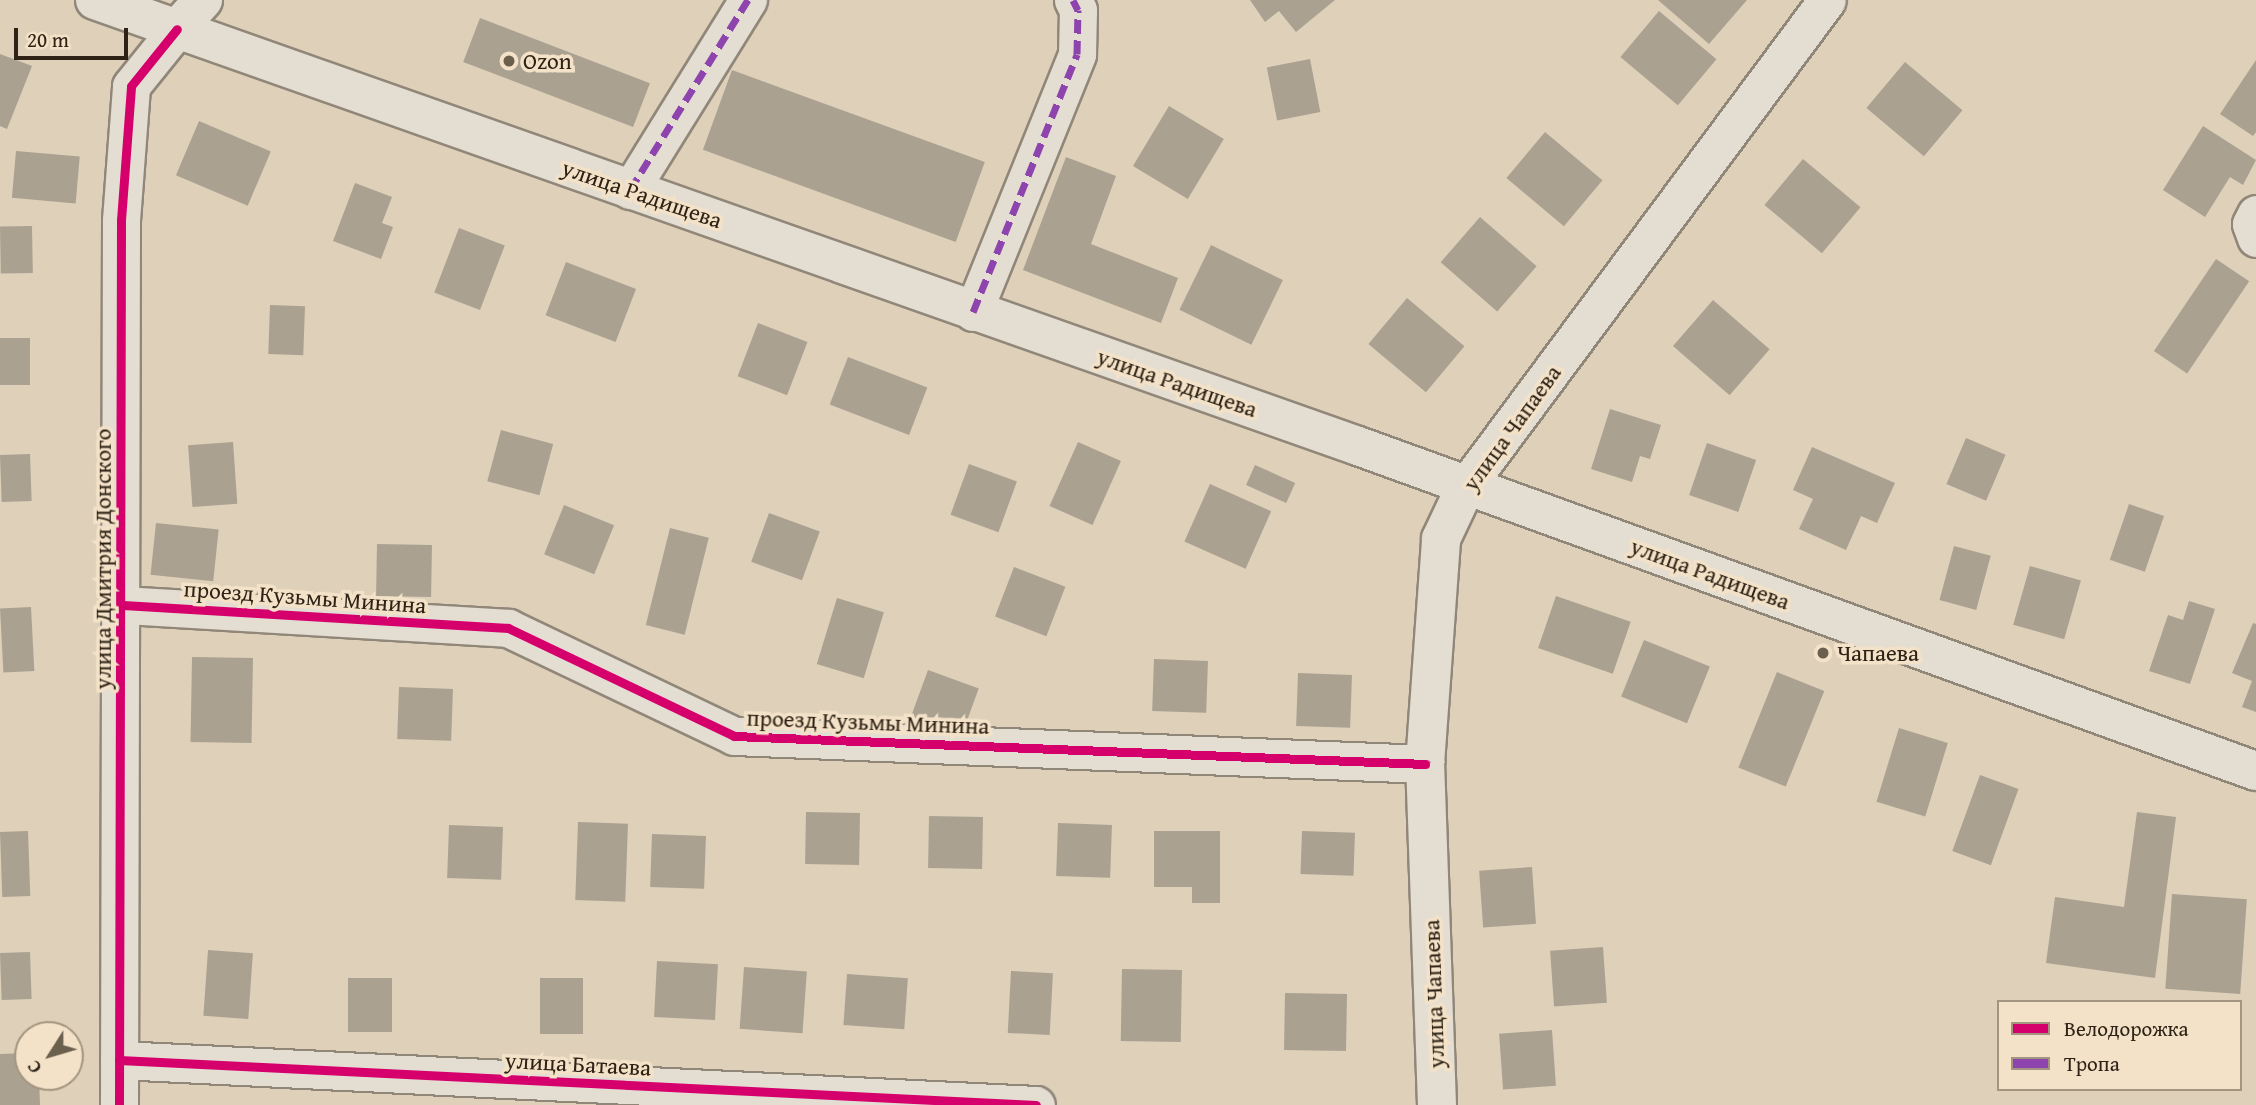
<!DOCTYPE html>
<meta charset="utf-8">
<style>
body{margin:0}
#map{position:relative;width:2256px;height:1105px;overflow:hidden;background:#ded0b9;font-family:"Gentium Book Plus",serif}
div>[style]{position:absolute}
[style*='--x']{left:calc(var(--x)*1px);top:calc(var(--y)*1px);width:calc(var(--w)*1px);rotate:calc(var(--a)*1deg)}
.building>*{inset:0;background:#aba191;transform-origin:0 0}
.roads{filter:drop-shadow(2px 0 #918779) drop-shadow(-2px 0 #918779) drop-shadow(0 2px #918779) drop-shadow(0 -2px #918779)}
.street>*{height:37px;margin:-18.5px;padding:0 18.5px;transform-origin:18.5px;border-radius:18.5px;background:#e4ddd2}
.secondary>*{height:38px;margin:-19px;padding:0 19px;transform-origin:19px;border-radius:19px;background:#e4ddd2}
.quiet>*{height:7px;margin-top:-3.5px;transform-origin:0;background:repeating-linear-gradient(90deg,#8e44ad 0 14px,transparent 0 21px)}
.cycleway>*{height:9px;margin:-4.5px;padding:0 4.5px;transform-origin:4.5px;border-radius:4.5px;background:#d6006c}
.dots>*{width:19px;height:19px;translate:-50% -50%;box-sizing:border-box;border:4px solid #f3e2c8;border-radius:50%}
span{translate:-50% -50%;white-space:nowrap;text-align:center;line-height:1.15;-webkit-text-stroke:7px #f3e2c8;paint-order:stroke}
.poi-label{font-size:23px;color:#2d2215}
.left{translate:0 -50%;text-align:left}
.street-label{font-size:23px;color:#2d2215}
.legend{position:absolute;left:1997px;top:1000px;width:245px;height:91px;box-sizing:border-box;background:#f3e2c8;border:2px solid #a49580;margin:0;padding:9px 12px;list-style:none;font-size:21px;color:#2d2215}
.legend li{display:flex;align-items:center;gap:14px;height:35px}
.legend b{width:35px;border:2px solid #a49580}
.north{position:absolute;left:14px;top:1021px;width:70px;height:70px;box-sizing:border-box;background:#f3e2c8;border:2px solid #a49580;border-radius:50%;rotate:233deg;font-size:19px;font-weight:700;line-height:28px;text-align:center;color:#2d2215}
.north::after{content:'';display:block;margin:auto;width:24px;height:32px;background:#6b5f4e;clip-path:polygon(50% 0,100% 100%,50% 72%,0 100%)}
.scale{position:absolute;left:14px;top:28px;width:114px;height:32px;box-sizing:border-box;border:4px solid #2d2215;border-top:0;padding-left:9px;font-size:21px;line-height:24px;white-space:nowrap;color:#2d2215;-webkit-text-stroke:5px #f3e2c8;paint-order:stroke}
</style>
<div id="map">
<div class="building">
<div style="clip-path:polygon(1250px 0,1335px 0,1296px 32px,1279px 11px,1265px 22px)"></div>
<div style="clip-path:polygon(1658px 0,1747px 0,1709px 44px)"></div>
<div style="left:1659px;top:11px;width:75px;height:60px;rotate:40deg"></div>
<div style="left:480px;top:18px;width:182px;height:47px;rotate:21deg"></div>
<div style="clip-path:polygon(0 54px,32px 66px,7px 129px,0 126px)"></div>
<div style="left:1310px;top:59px;width:54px;height:44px;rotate:79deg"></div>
<div style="clip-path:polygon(2256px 60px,2256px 132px,2253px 136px,2220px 114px)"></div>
<div style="left:1905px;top:62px;width:75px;height:60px;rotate:40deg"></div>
<div style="left:732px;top:70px;width:269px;height:85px;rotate:20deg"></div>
<div style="left:1169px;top:106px;width:64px;height:70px;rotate:31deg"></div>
<div style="left:199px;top:121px;width:78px;height:59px;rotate:23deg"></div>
<div style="clip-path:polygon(2203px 126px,2256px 160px,2243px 185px,2230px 177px,2205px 217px,2163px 190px)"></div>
<div style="left:1545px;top:132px;width:75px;height:60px;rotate:40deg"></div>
<div style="left:16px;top:151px;width:64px;height:47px;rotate:5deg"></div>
<div style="clip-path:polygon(1066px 157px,1116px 176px,1091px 244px,1178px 278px,1161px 323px,1023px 270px)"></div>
<div style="left:1803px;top:159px;width:75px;height:60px;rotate:40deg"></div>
<div style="clip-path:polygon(355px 183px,392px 197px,382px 223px,393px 227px,381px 259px,333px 241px)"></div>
<div style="left:1480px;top:217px;width:75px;height:60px;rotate:41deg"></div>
<div style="left:32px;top:226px;width:47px;height:32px;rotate:89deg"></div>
<div style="left:459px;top:228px;width:49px;height:69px;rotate:21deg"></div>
<div style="left:1211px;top:245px;width:80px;height:72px;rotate:26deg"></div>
<div style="left:2216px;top:259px;width:40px;height:111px;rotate:34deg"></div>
<div style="left:566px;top:262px;width:75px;height:57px;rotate:21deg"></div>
<div style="left:1407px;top:298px;width:75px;height:60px;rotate:40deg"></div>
<div style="left:1713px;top:300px;width:75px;height:61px;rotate:41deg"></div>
<div style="left:270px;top:305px;width:35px;height:49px;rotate:2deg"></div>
<div style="left:758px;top:323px;width:53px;height:57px;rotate:21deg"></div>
<div style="left:0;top:338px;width:30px;height:47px"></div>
<div style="left:848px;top:357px;width:85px;height:51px;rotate:21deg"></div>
<div style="clip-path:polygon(1610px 409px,1661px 425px,1650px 459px,1640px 456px,1632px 482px,1591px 469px)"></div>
<div style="left:501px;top:430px;width:54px;height:53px;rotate:15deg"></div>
<div style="left:1966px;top:438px;width:43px;height:50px;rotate:23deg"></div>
<div style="left:233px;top:442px;width:62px;height:45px;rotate:86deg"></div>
<div style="left:1078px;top:442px;width:47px;height:70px;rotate:24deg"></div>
<div style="left:1707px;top:443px;width:52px;height:55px;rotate:19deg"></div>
<div style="clip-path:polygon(1812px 447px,1895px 483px,1877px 523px,1861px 516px,1846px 550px,1799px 529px,1813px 499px,1793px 490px)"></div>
<div style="left:30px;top:454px;width:47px;height:30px;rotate:88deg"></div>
<div style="left:969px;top:464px;width:51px;height:54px;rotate:20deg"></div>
<div style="left:1255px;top:465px;width:44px;height:22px;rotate:24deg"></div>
<div style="left:1210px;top:484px;width:67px;height:63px;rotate:24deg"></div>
<div style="left:2129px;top:504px;width:37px;height:59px;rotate:19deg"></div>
<div style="left:564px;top:505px;width:54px;height:53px;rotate:22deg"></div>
<div style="left:769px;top:513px;width:54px;height:52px;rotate:20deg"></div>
<div style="left:156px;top:523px;width:63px;height:52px;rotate:6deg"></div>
<div style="left:670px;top:528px;width:40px;height:100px;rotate:14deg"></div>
<div style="left:377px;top:544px;width:55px;height:52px;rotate:1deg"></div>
<div style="left:1954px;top:546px;width:38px;height:56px;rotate:15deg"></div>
<div style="left:2030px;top:566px;width:53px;height:61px;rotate:16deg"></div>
<div style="left:1014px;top:567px;width:55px;height:53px;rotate:21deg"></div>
<div style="left:1556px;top:596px;width:79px;height:55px;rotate:19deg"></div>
<div style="left:837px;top:598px;width:49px;height:69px;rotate:17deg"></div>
<div style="clip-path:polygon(2189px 601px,2215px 609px,2190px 684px,2149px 671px,2168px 615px,2183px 620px)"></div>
<div style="left:31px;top:607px;width:64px;height:31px;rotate:87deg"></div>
<div style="clip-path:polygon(2253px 623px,2256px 624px,2256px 712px,2242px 707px,2252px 681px,2232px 673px)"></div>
<div style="left:1644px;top:640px;width:71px;height:61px;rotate:22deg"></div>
<div style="left:192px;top:657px;width:61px;height:85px;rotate:1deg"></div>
<div style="left:1154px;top:659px;width:54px;height:52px;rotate:2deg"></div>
<div style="left:928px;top:670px;width:54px;height:52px;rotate:20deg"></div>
<div style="left:1777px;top:672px;width:51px;height:103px;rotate:22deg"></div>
<div style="left:1298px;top:673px;width:54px;height:53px;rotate:2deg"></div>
<div style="left:399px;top:687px;width:54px;height:52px;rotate:2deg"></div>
<div style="left:1899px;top:728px;width:51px;height:77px;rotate:17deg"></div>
<div style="left:1980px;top:775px;width:41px;height:81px;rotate:20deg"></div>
<div style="left:806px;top:812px;width:54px;height:52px;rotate:1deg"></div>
<div style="clip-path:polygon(2137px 812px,2176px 817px,2155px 978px,2046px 963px,2055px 897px,2124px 907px)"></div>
<div style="left:929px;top:816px;width:54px;height:52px;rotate:1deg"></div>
<div style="left:578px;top:822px;width:50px;height:78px;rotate:2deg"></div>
<div style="left:1058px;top:823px;width:54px;height:53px;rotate:2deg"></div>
<div style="left:449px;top:825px;width:54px;height:53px;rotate:2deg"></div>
<div style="left:28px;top:831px;width:65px;height:28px;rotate:88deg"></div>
<div style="clip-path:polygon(1154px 831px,1220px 831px,1220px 903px,1192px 903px,1192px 887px,1154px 887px)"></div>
<div style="left:1302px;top:831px;width:53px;height:43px;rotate:2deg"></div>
<div style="left:652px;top:834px;width:54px;height:53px;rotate:2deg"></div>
<div style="left:1532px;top:867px;width:57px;height:53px;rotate:86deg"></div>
<div style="left:2172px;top:894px;width:75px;height:95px;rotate:4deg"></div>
<div style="left:1603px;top:947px;width:56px;height:53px;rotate:86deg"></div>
<div style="left:208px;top:950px;width:45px;height:66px;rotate:4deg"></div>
<div style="left:30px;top:952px;width:47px;height:30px;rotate:88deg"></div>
<div style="left:657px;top:961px;width:61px;height:56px;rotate:3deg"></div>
<div style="left:744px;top:967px;width:63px;height:62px;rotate:4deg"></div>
<div style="left:1122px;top:969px;width:60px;height:72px;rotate:1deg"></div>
<div style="left:1011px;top:971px;width:42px;height:62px;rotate:3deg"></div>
<div style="left:847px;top:974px;width:61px;height:51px;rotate:4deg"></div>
<div style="left:348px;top:978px;width:44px;height:54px"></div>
<div style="left:540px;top:978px;width:43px;height:56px"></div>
<div style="left:1285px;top:993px;width:62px;height:57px;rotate:1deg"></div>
<div style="left:1552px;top:1030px;width:56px;height:53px;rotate:86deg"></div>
<div style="clip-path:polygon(28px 1053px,28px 1077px,39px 1077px,40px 1105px,0 1105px,0 1054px)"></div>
</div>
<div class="roads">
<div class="street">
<div style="--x:630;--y:190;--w:224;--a:-58.2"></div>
<div style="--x:2256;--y:214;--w:11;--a:117"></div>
<div style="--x:2251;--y:224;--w:15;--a:70"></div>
<div style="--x:973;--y:312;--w:278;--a:-68"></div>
<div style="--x:1077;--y:54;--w:44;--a:-88.7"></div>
<div style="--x:1078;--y:10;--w:11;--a:-117"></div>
<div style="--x:1466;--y:486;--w:605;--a:-53.4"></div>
<div style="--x:123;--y:605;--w:386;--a:3.4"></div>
<div style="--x:508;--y:628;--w:250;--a:25.5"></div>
<div style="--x:734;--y:736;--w:692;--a:2.32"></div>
<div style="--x:119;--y:1060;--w:918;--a:2.81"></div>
<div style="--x:119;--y:1105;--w:885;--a:-89.87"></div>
<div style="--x:121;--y:220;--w:134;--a:-85.7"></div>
<div style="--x:131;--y:86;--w:73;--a:-51.1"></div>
</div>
<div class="secondary">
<div style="--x:95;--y:0;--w:1339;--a:19.45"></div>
<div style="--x:1358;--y:446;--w:955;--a:19.9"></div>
<div style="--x:177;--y:29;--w:39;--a:-48"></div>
<div style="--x:1437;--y:1105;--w:341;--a:-92"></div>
<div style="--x:1425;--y:764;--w:226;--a:-85.9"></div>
<div style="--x:1441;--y:539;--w:59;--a:-64.7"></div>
</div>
</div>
<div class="quiet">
<div style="--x:630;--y:190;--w:224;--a:-58.2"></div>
<div style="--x:973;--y:312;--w:278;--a:-68"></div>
<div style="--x:1077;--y:54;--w:44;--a:-88.7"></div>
<div style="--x:1078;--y:10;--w:11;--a:-117"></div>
</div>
<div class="cycleway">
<div style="--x:123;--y:605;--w:386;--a:3.4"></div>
<div style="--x:508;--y:628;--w:250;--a:25.5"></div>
<div style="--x:734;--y:736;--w:692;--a:2.32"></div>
<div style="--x:119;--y:1060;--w:918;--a:2.81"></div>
<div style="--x:119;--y:1105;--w:885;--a:-89.87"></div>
<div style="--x:121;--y:220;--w:134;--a:-85.7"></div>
<div style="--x:131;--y:86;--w:73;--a:-51.1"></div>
</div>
<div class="dots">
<div style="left:509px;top:61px;background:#6b5f4e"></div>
<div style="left:1823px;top:653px;background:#6b5f4e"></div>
</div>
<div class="poi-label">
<span class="left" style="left:523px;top:61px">Ozon</span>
<span class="left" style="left:1837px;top:653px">Чапаева</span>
</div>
<div class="street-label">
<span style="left:642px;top:194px;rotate:19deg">улица Радищева</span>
<span style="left:1177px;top:383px;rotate:19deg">улица Радищева</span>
<span style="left:1512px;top:428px;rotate:-54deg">улица Чапаева</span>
<span style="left:103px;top:559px;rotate:-90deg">улица Дмитрия Донского</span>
<span style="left:1710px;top:574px;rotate:20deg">улица Радищева</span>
<span style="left:305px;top:597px;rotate:4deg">проезд Кузьмы Минина</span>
<span style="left:868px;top:722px;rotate:2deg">проезд Кузьмы Минина</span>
<span style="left:1434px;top:994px;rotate:-92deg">улица Чапаева</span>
<span style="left:578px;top:1064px;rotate:3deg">улица Батаева</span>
</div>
<ul class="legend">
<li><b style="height:9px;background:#d6006c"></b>Велодорожка</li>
<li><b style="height:9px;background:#8e44ad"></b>Тропа</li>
</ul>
<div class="north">С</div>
<div class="scale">20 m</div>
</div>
